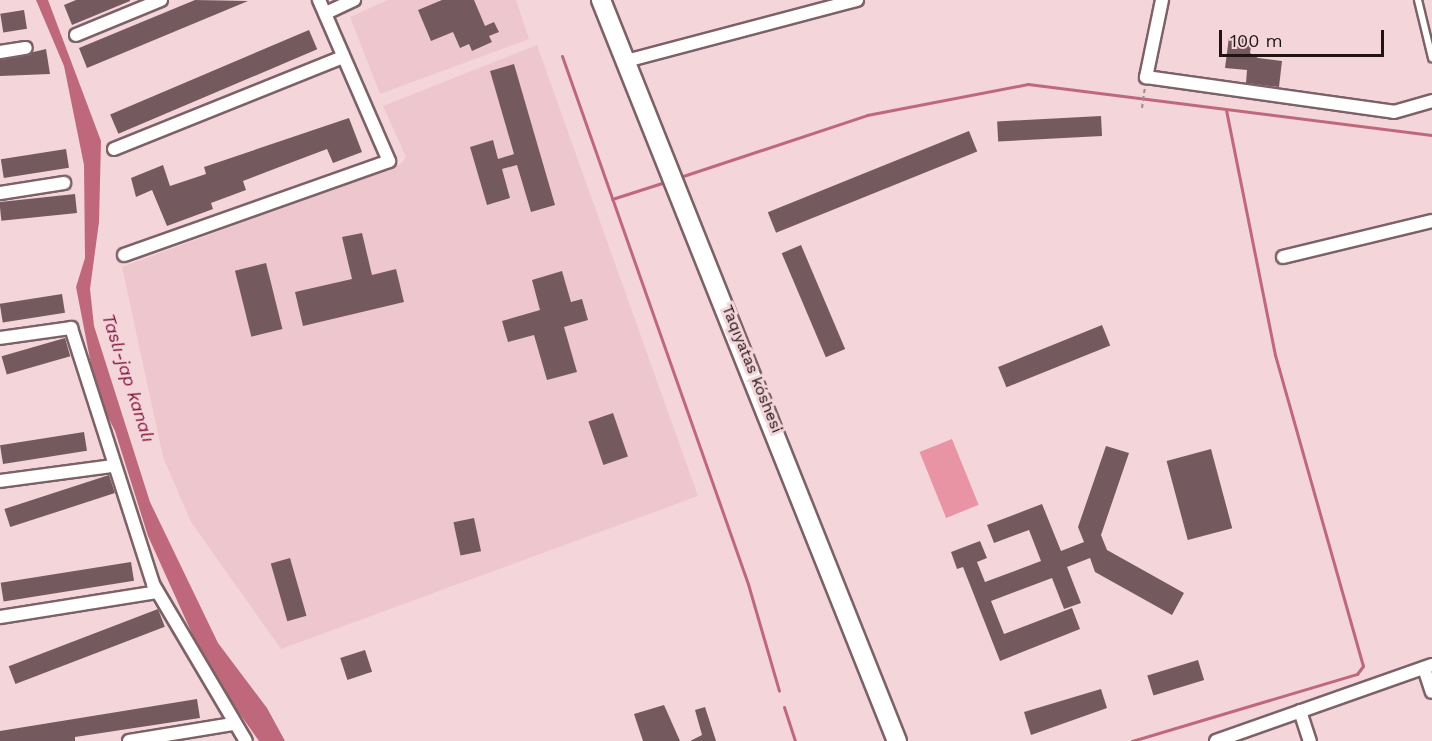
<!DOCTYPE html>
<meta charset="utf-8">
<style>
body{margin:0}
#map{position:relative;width:1432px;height:741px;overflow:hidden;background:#f4d5da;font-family:"Work Sans",sans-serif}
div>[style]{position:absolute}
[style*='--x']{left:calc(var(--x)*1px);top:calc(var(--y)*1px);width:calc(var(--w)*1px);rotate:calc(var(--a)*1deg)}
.built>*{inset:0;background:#eec7ce}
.green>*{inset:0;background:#e894a5;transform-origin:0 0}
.water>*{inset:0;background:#bf687c}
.stream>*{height:3px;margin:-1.5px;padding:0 1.5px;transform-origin:1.5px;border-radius:1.5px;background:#bf687c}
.building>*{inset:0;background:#745a5e;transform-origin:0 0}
.path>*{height:2px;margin-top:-1px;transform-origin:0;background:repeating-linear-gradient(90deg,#a0898d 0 4.5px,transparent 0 7.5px)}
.roads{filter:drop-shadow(2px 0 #7c6267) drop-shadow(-2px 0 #7c6267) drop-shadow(0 2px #7c6267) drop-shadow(0 -2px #7c6267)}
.lane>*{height:6px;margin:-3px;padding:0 3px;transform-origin:3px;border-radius:3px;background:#fff}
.street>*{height:12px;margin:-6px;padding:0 6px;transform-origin:6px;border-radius:6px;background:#fff}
.primary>*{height:18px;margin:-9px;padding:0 9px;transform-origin:9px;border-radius:9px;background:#fff}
span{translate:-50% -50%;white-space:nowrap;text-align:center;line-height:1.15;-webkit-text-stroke:6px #f4d5da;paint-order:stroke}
.street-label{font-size:16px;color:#1f1517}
.water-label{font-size:18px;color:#7b0e37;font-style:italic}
.scale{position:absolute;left:1219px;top:30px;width:165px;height:27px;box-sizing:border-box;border:3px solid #1f1517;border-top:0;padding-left:8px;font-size:18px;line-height:21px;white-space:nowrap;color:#1f1517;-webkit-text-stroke:4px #f4d5da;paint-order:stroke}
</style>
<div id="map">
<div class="built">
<div style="clip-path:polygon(388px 0,516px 0,529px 39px,380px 94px,350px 17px)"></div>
<div style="clip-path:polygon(537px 45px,698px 496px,281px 649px,191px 522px,163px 457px,122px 267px,401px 164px,406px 157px,383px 106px)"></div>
</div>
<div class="green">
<div style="left:952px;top:439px;width:71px;height:35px;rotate:68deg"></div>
</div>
<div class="water">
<div style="clip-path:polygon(36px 0,48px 0,101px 141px,99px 222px,90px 289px,94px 326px,150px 502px,218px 643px,267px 708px,285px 741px,259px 741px,208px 669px,148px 536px,115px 431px,97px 395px,76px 287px,85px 258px,84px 165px,64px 66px)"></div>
</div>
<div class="stream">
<div style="--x:562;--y:56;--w:560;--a:70.59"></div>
<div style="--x:748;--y:584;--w:111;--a:73.8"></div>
<div style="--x:680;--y:177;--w:197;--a:-18.3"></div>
<div style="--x:867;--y:115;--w:164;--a:-10.9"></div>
<div style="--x:1028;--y:84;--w:407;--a:7.2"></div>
<div style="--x:612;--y:199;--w:59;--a:-17.8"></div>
<div style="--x:784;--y:707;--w:36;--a:72"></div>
<div style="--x:1132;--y:741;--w:235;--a:-16.6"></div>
<div style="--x:1357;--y:674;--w:10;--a:-53"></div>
<div style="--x:1363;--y:666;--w:323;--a:-105.8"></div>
<div style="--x:1275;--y:355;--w:250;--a:-101.3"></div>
</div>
<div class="building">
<div style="clip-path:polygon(76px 0,130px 0,130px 1px,72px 25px,64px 5px)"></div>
<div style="clip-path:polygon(195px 0,248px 1px,87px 68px,79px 48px)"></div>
<div style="clip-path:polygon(442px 0,474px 0,485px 26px,494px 22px,499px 32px,489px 36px,492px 42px,472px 51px,469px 44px,460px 48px,453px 32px,431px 41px,418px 10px)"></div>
<div style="left:24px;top:10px;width:19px;height:24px;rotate:81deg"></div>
<div style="left:309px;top:30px;width:21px;height:216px;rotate:67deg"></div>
<div style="clip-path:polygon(1229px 37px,1252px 39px,1250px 53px,1258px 58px,1282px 61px,1279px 87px,1246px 83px,1247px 70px,1225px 68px)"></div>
<div style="clip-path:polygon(46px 49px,50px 74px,0 76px,0 60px)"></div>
<div style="clip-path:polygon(514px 64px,555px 205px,531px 212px,517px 165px,502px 169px,510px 198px,487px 205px,470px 147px,493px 140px,498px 159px,514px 154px,490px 71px)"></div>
<div style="left:1101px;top:116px;width:20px;height:104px;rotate:87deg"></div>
<div style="clip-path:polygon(349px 118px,362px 152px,333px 163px,327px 149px,282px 166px,243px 181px,246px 190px,211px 203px,213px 209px,167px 226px,152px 190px,136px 197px,131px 178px,163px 165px,170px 186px,206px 174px,204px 167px)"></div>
<div style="left:969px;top:131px;width:22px;height:217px;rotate:68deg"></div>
<div style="left:66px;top:149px;width:19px;height:66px;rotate:81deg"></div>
<div style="left:75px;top:194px;width:19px;height:76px;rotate:84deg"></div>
<div style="clip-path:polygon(362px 233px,372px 275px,396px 269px,404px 302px,303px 326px,295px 292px,352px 279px,342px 237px)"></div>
<div style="left:801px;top:245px;width:113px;height:21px;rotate:67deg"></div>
<div style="left:266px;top:263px;width:68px;height:32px;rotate:76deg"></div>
<div style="clip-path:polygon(562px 271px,571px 302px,582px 299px,588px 320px,564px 327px,577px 372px,547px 380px,534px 335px,508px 342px,502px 321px,540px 310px,532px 280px)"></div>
<div style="left:62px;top:294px;width:19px;height:63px;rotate:81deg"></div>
<div style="left:1102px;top:325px;width:22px;height:112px;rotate:68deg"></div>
<div style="left:65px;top:338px;width:19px;height:66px;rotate:74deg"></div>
<div style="left:613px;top:413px;width:46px;height:26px;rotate:71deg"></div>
<div style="left:84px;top:432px;width:19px;height:85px;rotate:81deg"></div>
<div style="clip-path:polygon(1106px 446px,1129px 453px,1101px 535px,1107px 550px,1184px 593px,1172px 615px,1095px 572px,1090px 558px,1067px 567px,1081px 603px,1064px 609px,1052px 578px,991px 601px,1004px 634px,1072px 608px,1080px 629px,1000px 661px,963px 567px,957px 569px,951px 552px,980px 541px,987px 558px,977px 562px,985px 582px,1041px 561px,1029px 530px,994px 543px,987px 525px,1042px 504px,1061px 551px,1084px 542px,1078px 527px)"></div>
<div style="left:1211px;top:449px;width:82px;height:46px;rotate:75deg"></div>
<div style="left:109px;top:475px;width:19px;height:110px;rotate:72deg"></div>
<div style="left:474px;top:518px;width:34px;height:21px;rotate:78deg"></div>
<div style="left:290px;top:558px;width:60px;height:20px;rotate:74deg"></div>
<div style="left:131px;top:562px;width:19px;height:132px;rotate:81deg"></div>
<div style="left:158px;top:609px;width:19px;height:160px;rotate:69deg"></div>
<div style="left:365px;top:650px;width:23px;height:26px;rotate:72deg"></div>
<div style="left:1198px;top:660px;width:21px;height:53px;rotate:73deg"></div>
<div style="clip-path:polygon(1101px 689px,1107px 708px,1031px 735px,1024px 712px)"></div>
<div style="clip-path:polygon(197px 699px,200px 718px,75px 737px,75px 741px,0 741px,0 731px)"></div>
<div style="clip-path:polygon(664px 705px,680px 741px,643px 741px,634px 714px)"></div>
<div style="clip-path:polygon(705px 707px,716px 741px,690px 741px,702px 735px,695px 710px)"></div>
</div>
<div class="path">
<div style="--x:1142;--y:108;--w:21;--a:-82"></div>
</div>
<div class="roads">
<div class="lane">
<div style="--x:1418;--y:0;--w:60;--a:76.4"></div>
</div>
<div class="street">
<div style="--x:1162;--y:0;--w:79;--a:101.7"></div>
<div style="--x:1146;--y:77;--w:250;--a:8"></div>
<div style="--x:1394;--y:112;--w:40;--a:-16"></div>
<div style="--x:326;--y:13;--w:31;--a:-25"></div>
<div style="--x:76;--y:35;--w:92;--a:-22.4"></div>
<div style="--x:0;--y:52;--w:26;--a:-9"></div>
<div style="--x:626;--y:61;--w:239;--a:-14.8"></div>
<div style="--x:114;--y:149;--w:247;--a:-21.9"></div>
<div style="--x:0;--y:193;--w:65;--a:-8.9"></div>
<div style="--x:124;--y:255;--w:281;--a:-19.5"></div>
<div style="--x:389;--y:161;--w:176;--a:-113.5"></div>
<div style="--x:1283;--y:257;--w:153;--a:-13.6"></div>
<div style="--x:0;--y:338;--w:72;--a:-8"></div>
<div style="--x:71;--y:328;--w:269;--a:72.2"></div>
<div style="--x:153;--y:584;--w:182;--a:59.4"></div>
<div style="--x:0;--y:481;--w:114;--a:-7.6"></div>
<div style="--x:0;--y:617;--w:159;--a:-9"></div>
<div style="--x:1424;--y:668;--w:25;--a:72"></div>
<div style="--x:1300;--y:711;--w:32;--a:72"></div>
<div style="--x:129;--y:741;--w:105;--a:-9.3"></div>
<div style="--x:1216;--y:741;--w:229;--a:-19.4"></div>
</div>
<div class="primary">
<div style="--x:601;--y:0;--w:798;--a:68.23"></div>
</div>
</div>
<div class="street-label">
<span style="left:752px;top:369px;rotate:68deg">Taqıyatas kóshesi</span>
</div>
<div class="water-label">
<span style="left:128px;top:378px;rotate:72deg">Taslı-jap kanalı</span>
</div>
<div class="scale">100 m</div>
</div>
